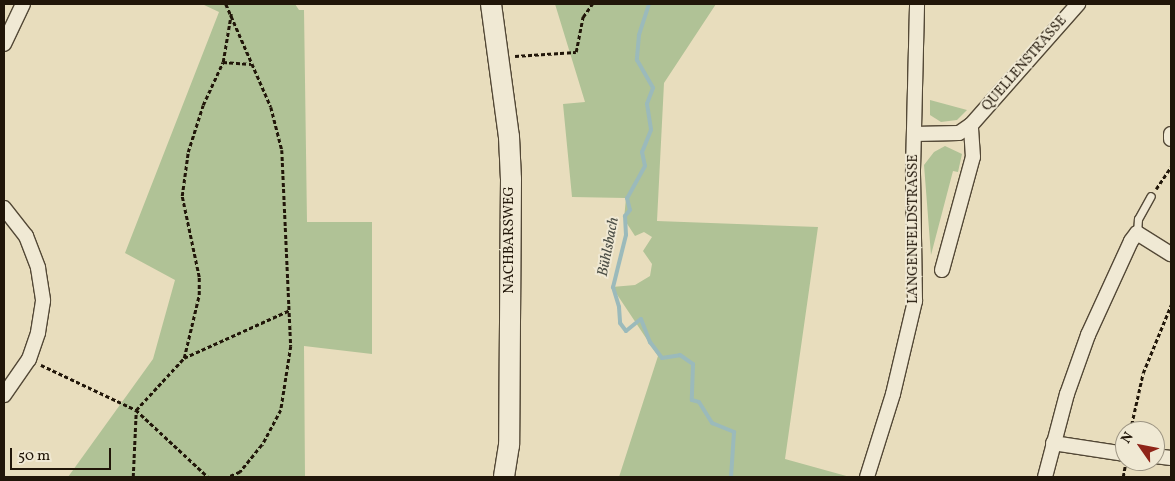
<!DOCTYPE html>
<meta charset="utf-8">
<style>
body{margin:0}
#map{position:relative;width:1175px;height:481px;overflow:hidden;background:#e8ddbd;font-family:Vollkorn,serif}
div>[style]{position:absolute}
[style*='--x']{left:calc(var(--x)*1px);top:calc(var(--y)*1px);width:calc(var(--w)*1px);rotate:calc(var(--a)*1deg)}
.green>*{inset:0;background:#b0c296}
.stream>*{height:4px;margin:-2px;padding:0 2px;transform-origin:2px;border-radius:2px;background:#9bbabb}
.path>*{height:2.5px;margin-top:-1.25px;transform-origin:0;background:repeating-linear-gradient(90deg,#211609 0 4px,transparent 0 6.5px)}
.roads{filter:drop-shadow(1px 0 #534836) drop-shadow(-1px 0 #534836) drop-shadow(0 1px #534836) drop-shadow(0 -1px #534836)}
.lane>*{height:7px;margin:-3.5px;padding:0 3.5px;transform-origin:3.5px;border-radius:3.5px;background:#f0e9d4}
.street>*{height:14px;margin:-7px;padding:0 7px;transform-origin:7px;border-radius:7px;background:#f0e9d4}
.secondary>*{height:20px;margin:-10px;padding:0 10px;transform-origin:10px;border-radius:10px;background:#f0e9d4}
span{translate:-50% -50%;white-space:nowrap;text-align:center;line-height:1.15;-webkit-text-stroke:4px #f0e9d4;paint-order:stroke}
.street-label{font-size:14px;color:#211609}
.water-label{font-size:15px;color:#4c4f47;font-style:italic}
.frame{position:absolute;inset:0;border:5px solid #211609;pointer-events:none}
.north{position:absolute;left:1115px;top:421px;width:50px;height:50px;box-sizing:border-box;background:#f0e9d4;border:1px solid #9d9583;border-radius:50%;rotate:303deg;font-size:14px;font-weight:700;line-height:20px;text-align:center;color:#211609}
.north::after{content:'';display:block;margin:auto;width:18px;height:22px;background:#8f2418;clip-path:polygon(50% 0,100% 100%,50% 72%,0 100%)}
.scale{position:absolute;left:10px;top:448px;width:101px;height:22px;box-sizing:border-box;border:2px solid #211609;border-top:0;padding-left:6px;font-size:15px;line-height:18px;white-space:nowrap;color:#211609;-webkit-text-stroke:4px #f0e9d4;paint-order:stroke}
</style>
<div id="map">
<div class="green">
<div style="clip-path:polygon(202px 4px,295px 4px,299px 10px,304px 10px,307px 222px,372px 222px,372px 354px,304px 346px,305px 477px,68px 477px,153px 359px,175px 280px,125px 253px,219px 12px)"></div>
<div style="clip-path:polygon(555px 4px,716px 4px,664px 83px,657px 221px,818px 227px,785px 459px,850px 477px,619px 477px,658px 356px,612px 287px,635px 285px,650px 276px,652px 264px,643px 251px,652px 237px,644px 232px,635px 236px,624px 219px,626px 198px,572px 197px,563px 104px,585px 102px)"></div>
<div style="clip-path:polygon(930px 100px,967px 110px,957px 120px,941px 122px,930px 115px)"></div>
<div style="clip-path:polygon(945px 146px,962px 154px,958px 172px,953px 171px,931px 255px,924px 165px,934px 152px)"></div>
</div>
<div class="stream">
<div style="--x:649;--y:4;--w:33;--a:108"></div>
<div style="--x:639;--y:35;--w:25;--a:95"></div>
<div style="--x:637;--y:60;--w:32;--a:60"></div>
<div style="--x:653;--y:88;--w:17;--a:111"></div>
<div style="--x:647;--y:104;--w:26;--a:81"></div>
<div style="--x:651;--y:130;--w:24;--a:112"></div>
<div style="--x:642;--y:152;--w:14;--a:78"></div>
<div style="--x:645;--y:166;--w:37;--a:119"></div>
<div style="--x:627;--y:198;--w:12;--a:76"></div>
<div style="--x:630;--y:210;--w:8;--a:130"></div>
<div style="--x:625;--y:216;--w:19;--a:87"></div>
<div style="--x:626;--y:235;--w:54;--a:104"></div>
<div style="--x:613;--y:287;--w:21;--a:73"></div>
<div style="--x:619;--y:307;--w:16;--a:86"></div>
<div style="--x:620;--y:323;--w:10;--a:53"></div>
<div style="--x:626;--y:331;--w:19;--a:-39"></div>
<div style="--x:641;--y:319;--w:25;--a:69"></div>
<div style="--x:650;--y:342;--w:20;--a:53"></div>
<div style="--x:662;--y:358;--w:18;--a:-9"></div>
<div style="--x:680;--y:355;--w:16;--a:35"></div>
<div style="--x:693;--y:364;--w:36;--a:92"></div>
<div style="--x:692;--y:400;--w:7;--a:16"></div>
<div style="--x:699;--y:402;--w:25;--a:58"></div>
<div style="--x:712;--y:423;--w:24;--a:22"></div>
<div style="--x:734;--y:432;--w:45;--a:93.8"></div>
</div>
<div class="path">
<div style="--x:226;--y:4;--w:112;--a:66.4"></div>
<div style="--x:271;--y:107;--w:44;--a:75.7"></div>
<div style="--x:282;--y:150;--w:196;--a:87.4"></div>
<div style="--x:291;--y:346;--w:65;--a:98.9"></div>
<div style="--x:281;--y:410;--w:40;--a:118"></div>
<div style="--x:262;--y:445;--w:35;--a:129"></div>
<div style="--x:240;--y:472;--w:12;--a:156"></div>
<div style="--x:515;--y:56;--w:61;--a:-3.8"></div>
<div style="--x:576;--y:52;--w:36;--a:-79"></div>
<div style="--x:583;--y:17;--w:16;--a:-55"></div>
<div style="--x:223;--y:62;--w:28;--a:4"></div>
<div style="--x:1156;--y:189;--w:27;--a:-56"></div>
<div style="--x:184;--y:358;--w:116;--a:-24.4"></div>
<div style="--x:41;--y:365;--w:105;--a:25.3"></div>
<div style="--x:136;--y:410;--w:98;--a:42.9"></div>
<div style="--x:1130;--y:431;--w:59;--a:-77.4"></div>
<div style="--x:1143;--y:373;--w:74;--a:-67.6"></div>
<div style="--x:133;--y:477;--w:67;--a:-87.4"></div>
<div style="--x:136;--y:410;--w:71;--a:-47.3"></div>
<div style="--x:184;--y:358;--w:65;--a:-76.6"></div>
<div style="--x:199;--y:295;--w:18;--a:-90"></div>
<div style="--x:199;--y:277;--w:83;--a:-101.9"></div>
<div style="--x:182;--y:196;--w:44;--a:-82.2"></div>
<div style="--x:188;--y:152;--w:49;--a:-72.3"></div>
<div style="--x:203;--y:105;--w:47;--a:-65.1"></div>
<div style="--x:223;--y:62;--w:49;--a:-80.5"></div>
<div style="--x:1123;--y:477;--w:11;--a:-80"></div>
</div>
<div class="roads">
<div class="lane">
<div style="--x:1137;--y:233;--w:14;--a:-86"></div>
<div style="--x:1138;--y:219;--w:26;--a:-61"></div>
</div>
<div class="street">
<div style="--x:4;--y:44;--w:44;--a:-64.6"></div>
<div style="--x:914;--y:134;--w:45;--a:-1.3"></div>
<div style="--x:959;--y:133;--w:14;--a:-34"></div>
<div style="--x:971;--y:125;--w:162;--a:-48.5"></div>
<div style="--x:1171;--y:134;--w:5;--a:90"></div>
<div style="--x:4;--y:208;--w:36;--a:52"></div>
<div style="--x:26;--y:236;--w:34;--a:69"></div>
<div style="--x:38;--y:268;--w:33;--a:81"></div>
<div style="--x:43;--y:301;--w:32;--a:99"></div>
<div style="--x:38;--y:333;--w:28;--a:109"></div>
<div style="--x:29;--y:359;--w:44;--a:124.8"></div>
<div style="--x:942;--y:270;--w:117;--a:-74.7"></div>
<div style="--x:973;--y:157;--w:32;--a:-94"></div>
<div style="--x:1053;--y:443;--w:73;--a:8.7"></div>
<div style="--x:1155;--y:456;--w:16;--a:7"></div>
<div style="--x:867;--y:477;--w:87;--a:-72.6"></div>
<div style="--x:893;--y:394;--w:96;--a:-76.7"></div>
<div style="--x:915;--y:301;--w:131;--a:-90.9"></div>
<div style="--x:913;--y:170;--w:166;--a:-88.6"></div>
<div style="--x:1045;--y:477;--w:86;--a:-75.2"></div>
<div style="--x:1067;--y:394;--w:63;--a:-70.4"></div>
<div style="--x:1088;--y:335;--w:103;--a:-65.4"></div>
<div style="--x:1131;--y:241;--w:10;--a:-53"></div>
<div style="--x:1137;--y:233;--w:40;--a:32"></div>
</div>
<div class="secondary">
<div style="--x:491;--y:4;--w:134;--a:82.3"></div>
<div style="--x:509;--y:137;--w:42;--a:87.3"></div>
<div style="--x:511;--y:179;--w:266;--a:90.4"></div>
<div style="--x:509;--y:445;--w:32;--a:99"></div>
</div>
</div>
<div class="street-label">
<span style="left:1025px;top:64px;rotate:-49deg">QUELLENSTRASSE</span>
<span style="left:914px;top:229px;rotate:-90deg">LANGENFELDSTRASSE</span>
<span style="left:510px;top:240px;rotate:-90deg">NACHBARSWEG</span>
</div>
<div class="water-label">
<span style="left:609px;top:247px;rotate:-79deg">Bühlsbach</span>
</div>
<div class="frame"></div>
<div class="north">N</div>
<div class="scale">50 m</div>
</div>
